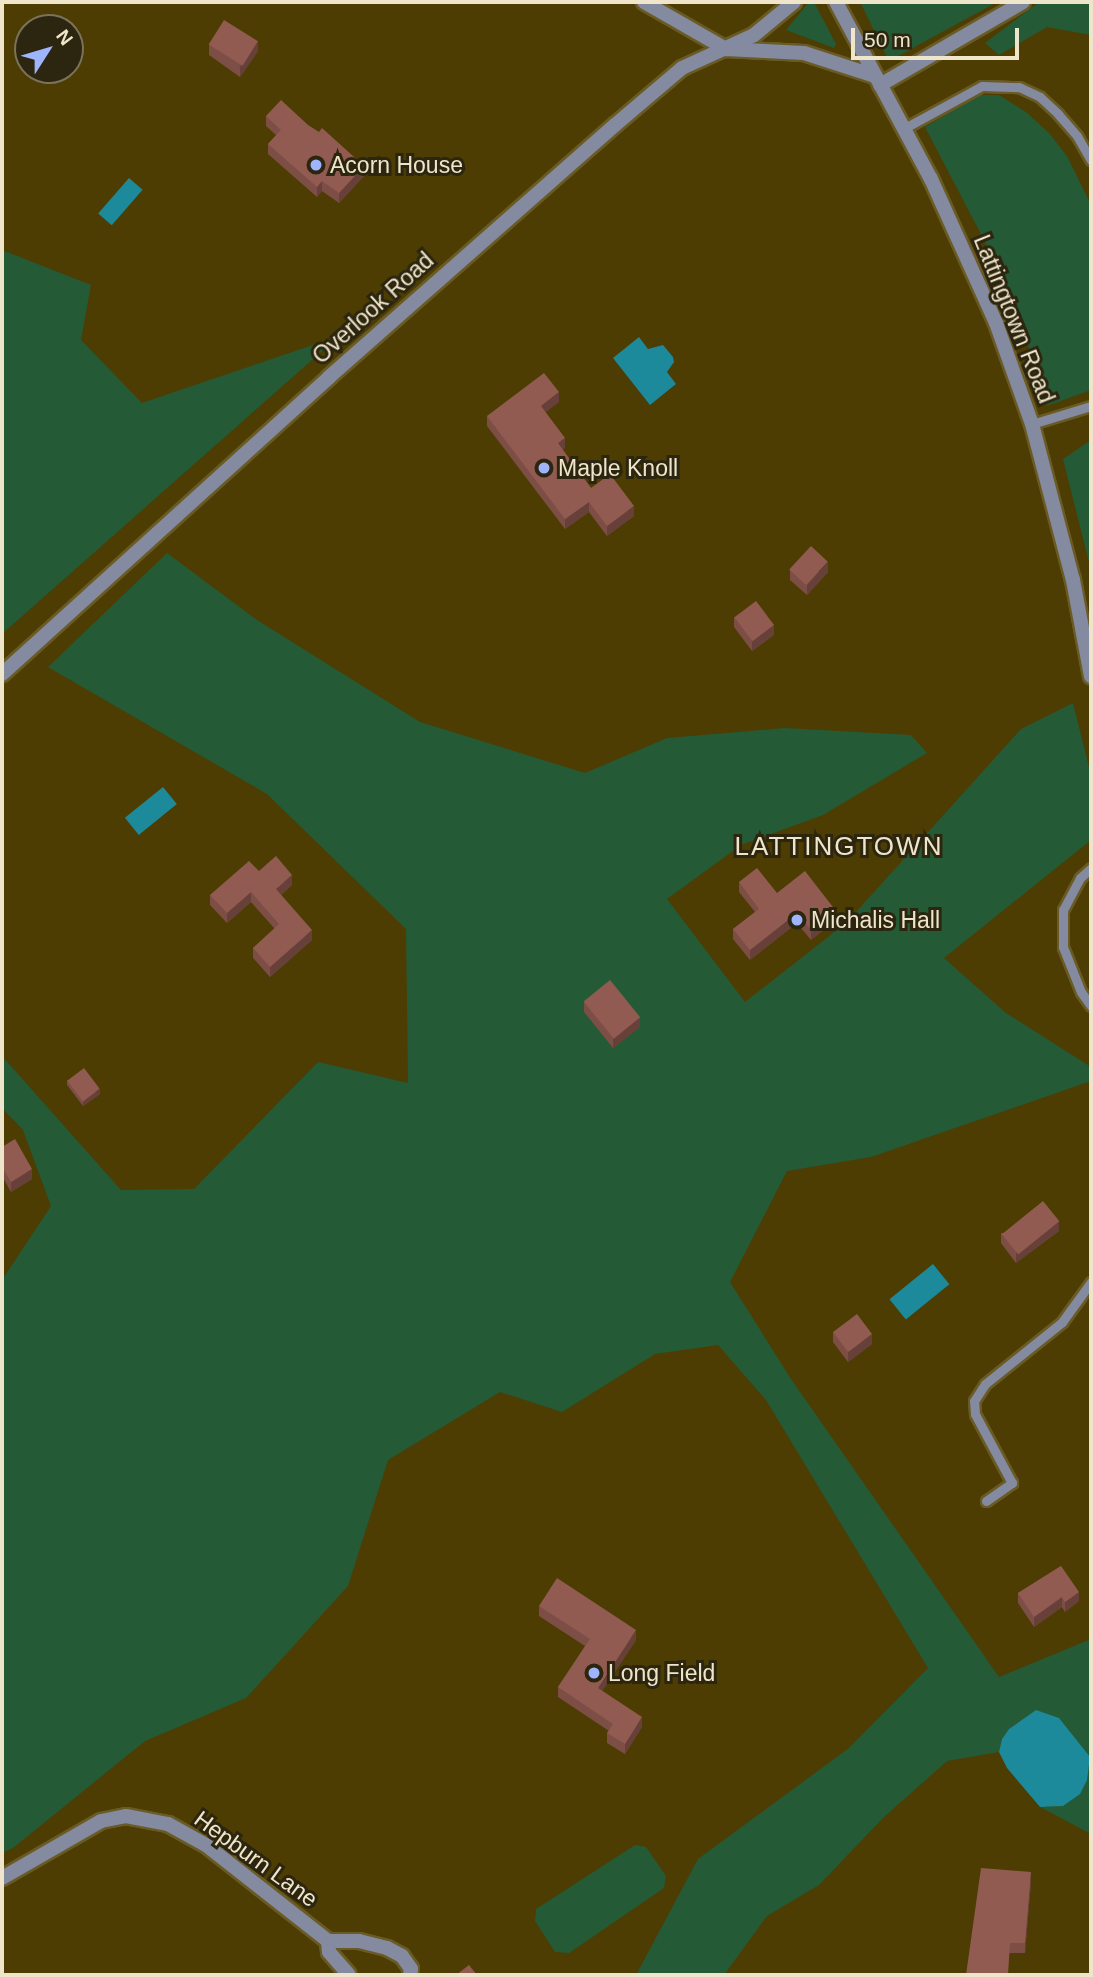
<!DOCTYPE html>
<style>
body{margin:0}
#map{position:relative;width:1093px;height:1977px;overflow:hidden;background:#4d3d02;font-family:Helvetica,sans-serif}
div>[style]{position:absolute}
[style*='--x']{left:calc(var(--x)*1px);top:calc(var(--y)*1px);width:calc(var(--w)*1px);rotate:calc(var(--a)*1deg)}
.green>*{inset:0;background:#245a35}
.water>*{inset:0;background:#1c8a9b;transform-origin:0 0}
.roads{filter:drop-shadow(2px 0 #6a5b26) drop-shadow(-2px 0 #6a5b26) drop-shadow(0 2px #6a5b26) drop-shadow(0 -2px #6a5b26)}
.service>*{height:9px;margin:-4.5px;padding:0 4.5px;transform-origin:4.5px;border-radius:4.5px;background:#848ba1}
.minor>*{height:14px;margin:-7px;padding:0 7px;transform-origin:7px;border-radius:7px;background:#848ba1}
.tertiary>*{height:14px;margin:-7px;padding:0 7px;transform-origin:7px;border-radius:7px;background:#848ba1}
.wall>*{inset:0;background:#7d4e46}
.shaded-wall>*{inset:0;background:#664039}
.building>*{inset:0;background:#915b51;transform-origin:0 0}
.dots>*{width:19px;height:19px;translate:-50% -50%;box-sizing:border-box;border:4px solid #2c250f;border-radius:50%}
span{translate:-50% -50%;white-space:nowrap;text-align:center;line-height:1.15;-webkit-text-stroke:6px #2c250f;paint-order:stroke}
.poi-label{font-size:23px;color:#eee5ca}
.left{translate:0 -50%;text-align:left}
.street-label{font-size:23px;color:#eee5ca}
.quarter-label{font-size:26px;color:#eee5ca;letter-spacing:2px}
.frame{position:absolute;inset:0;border:4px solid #eee5ca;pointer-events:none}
.north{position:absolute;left:14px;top:14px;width:70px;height:70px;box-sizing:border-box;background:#2c250f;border:2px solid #7a725a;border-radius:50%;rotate:53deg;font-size:19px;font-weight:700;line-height:28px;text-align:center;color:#eee5ca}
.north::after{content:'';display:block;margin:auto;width:24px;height:32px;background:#9eb4fd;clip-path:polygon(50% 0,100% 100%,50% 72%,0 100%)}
.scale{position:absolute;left:851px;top:28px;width:168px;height:32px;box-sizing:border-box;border:4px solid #eee5ca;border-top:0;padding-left:9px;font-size:21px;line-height:24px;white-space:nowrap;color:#eee5ca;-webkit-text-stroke:5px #2c250f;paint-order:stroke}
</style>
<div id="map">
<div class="green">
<div style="clip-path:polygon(809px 2px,814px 2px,836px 44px,834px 48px,786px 30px)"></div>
<div style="clip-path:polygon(860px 2px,997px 2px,889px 61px)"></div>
<div style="clip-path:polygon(1039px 2px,1091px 2px,1091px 35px,1047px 27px,999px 55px,985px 43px)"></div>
<div style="clip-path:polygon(980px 95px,999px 95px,1026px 112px,1049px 133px,1067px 156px,1091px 205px,1091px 390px,1047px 406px,1026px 339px,984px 240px,925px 127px)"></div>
<div style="clip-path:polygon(2px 250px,91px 285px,81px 340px,142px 403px,339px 336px,2px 634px)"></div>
<div style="clip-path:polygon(1091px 440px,1091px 561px,1089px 562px,1063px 459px)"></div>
<div style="clip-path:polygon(167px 553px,257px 620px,420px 722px,585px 773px,667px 738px,785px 728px,911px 735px,927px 753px,823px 815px,741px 845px,667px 899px,745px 1002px,847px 922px,1021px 729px,1073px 703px,1091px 775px,1091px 840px,944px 958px,1006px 1013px,1091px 1067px,1091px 1081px,871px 1157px,787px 1171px,730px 1282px,791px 1379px,999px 1677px,1091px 1639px,1091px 1834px,1040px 1807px,1063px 1806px,1036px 1710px,1009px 1729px,1002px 1739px,999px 1752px,947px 1761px,883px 1818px,819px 1885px,767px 1916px,724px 1975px,636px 1975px,698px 1859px,849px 1748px,928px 1668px,766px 1400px,718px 1345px,655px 1354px,562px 1412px,500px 1392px,388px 1460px,348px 1586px,246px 1698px,145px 1741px,13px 1848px,2px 1853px,2px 1280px,51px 1206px,23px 1130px,2px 1108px,2px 1056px,121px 1190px,194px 1189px,318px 1062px,408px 1083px,406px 929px,267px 794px,48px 667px)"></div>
<div style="clip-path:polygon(635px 1845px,646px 1847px,666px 1876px,664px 1888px,569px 1953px,555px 1952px,535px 1921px,536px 1909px)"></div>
</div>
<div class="water">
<div style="left:129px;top:178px;width:18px;height:47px;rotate:41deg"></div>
<div style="clip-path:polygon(639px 337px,648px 349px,663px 345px,673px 357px,674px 362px,667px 372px,676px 384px,650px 405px,613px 358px)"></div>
<div style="left:163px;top:787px;width:22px;height:49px;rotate:51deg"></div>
<div style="left:933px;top:1264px;width:26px;height:56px;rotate:51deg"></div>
<div style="clip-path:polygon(1036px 1710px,1059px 1718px,1090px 1757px,1087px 1780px,1080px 1794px,1063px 1806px,1040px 1807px,1007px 1768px,999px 1752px,1002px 1739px,1009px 1729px)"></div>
</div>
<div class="roads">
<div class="service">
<div style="--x:903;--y:129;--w:90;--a:-28.6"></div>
<div style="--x:982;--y:86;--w:37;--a:2"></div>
<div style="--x:1019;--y:87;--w:23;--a:25"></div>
<div style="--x:1040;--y:97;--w:25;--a:43"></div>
<div style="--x:1058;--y:114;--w:29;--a:49"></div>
<div style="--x:1077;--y:136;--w:28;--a:60"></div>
<div style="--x:1032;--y:424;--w:62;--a:-17"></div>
<div style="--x:1091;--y:868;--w:15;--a:138"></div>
<div style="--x:1080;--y:878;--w:36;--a:118"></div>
<div style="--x:1063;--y:910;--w:37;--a:90"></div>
<div style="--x:1063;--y:947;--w:48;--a:68.2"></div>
<div style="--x:1081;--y:992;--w:17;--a:54"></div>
<div style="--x:986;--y:1501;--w:32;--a:-35"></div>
<div style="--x:1012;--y:1483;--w:78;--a:-118.2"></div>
<div style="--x:975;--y:1414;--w:13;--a:-94"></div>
<div style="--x:974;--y:1401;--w:20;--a:-57"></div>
<div style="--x:985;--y:1384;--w:99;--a:-38.8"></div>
<div style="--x:1062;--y:1322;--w:49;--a:-54.1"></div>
</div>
<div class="minor">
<div style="--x:880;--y:85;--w:165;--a:-30.1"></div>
<div style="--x:2;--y:674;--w:442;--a:-42.2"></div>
<div style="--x:329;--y:377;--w:381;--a:-41.4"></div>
<div style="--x:615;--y:125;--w:88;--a:-40.4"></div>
<div style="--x:682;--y:68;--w:79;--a:-24.6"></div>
<div style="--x:754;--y:35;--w:52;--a:-39.5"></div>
<div style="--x:2;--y:1878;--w:114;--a:-29.9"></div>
<div style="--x:101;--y:1821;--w:25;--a:-11"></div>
<div style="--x:126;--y:1816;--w:43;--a:10.8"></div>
<div style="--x:168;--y:1824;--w:43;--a:28.9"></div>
<div style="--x:206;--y:1845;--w:155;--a:38.2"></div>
<div style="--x:328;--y:1941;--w:31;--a:0"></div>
<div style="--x:359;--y:1941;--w:29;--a:14"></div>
<div style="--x:387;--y:1948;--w:17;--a:28"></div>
<div style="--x:402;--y:1956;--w:16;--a:55"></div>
<div style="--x:411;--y:1969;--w:6;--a:99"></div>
<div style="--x:328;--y:1941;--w:11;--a:85"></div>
<div style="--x:329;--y:1952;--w:30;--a:49"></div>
</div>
<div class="tertiary">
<div style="--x:644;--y:2;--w:95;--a:29.8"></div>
<div style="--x:726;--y:49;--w:78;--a:2.9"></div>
<div style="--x:804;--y:53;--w:75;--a:17.9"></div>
<div style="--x:836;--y:2;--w:201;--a:61.8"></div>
<div style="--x:931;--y:179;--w:158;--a:65.7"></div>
<div style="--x:996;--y:323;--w:107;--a:70.4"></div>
<div style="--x:1032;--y:424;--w:161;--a:75.3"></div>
<div style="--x:1073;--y:580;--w:98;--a:79.4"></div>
</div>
</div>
<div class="wall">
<div style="clip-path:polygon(209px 45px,258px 51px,240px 77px,209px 55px)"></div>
<div style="clip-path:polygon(266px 116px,364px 176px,339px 203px,322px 191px,317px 197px,268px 154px,268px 144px,276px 135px,266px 126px)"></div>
<div style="clip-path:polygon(559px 402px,545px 412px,565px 448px,562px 450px,591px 488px,634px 516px,607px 536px,589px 512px,565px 529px,487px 426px,487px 416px)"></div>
<div style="clip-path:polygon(790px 570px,828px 572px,807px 595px,790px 580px)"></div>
<div style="clip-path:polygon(734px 617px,774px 635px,752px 651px,734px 627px)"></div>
<div style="clip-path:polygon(259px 871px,292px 885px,281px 895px,312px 940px,270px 977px,253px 958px,253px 948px,275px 929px,251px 902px,227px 923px,210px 905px,210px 895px)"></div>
<div style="clip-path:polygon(739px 882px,777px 893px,836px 920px,811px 940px,797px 923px,750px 960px,733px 939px,733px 929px,755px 912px,739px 892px)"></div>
<div style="clip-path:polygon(584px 1002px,640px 1027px,613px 1048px,584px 1012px)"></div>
<div style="clip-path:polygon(67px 1080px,100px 1094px,83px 1106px,67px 1085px)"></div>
<div style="clip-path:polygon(2px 1147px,32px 1179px,11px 1192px,2px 1176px)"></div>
<div style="clip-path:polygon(1059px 1231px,1016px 1263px,1001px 1243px,1001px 1233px)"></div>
<div style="clip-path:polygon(833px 1332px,872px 1344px,848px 1362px,833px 1342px)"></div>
<div style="clip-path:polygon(1061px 1566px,1079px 1601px,1065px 1612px,1062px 1607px,1034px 1627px,1018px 1603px,1018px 1593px)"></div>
<div style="clip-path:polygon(539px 1606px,636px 1640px,602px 1691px,642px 1727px,625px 1754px,607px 1743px,607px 1733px,609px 1731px,558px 1697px,558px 1687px,585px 1646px,539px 1616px)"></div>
<div style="clip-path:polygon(1031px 1882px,1025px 1953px,1010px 1953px,966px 1975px)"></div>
</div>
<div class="shaded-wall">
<div style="clip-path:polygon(258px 41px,258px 51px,240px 77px,240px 67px)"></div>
<div style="clip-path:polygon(364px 166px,364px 176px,339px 203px,339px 193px)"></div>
<div style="clip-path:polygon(322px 181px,322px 191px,317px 197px,317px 187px)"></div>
<div style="clip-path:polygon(559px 392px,559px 402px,541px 416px,541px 406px)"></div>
<div style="clip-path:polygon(565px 438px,565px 448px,558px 453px,558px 443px)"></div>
<div style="clip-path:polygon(589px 502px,589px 512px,565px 529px,565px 519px)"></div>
<div style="clip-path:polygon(634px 506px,634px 516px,607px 536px,607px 526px)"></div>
<div style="clip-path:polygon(828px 562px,828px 572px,807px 595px,807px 585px)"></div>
<div style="clip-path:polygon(774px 625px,774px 635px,752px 651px,752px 641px)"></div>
<div style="clip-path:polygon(292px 875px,292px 885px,276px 899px,276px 889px)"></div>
<div style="clip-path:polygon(251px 892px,251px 902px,227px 923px,227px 913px)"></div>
<div style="clip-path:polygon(836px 911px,836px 920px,811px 940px,811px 930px)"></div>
<div style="clip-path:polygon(797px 913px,797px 923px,750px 960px,750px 950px)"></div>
<div style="clip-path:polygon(312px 930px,312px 940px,270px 977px,270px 967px)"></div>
<div style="clip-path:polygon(640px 1017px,640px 1027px,613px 1048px,613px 1038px)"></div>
<div style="clip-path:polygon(100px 1089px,100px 1094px,83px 1106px,83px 1101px)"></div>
<div style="clip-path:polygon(32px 1169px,32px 1179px,11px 1192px,11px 1182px)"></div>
<div style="clip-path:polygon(1059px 1221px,1059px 1231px,1016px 1263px,1016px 1253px)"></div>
<div style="clip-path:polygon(872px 1334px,872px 1344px,848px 1362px,848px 1352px)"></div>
<div style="clip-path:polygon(1079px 1592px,1079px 1601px,1065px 1612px,1065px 1602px)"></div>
<div style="clip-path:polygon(1062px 1597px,1062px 1607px,1034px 1627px,1034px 1617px)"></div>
<div style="clip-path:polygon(636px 1630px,636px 1640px,598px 1698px,598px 1688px)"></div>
<div style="clip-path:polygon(642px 1717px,642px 1727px,625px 1754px,625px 1744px)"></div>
<div style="clip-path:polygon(1031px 1872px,1031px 1882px,1025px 1953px,1025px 1943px)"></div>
</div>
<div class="building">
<div style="left:224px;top:20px;width:40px;height:29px;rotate:32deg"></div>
<div style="clip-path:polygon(281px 100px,308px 125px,319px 132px,322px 128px,364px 166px,339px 193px,322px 181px,317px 187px,268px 144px,281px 130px,266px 116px)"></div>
<div style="clip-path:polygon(544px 373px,559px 392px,541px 406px,565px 438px,558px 443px,591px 488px,610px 474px,634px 506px,607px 526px,589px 502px,565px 519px,487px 416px)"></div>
<div style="left:811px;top:546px;width:23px;height:32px;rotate:43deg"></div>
<div style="left:756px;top:601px;width:30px;height:27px;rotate:53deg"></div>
<div style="clip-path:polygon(276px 856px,292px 875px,276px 889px,312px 930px,270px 967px,253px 948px,279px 924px,251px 892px,227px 913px,210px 895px,249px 861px,259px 871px)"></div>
<div style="clip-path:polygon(757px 868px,777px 893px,805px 871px,836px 911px,811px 930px,797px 913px,750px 950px,733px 929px,759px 909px,739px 882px)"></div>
<div style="left:610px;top:980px;width:48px;height:34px;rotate:51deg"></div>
<div style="left:84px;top:1068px;width:26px;height:21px;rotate:53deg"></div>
<div style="clip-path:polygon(15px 1139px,32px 1169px,11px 1182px,2px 1167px,2px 1147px)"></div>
<div style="left:1043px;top:1201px;width:26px;height:53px;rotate:51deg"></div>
<div style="left:857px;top:1314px;width:25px;height:30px;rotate:53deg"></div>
<div style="clip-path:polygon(1061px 1566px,1079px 1592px,1065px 1602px,1062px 1597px,1034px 1617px,1018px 1593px)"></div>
<div style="clip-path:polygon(557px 1578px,636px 1630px,598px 1688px,642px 1717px,625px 1744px,607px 1733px,613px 1724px,558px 1687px,590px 1639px,539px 1606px)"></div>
<div style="clip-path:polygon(981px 1868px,1031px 1872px,1025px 1943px,1010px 1943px,1008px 1975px,966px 1975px)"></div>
<div style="clip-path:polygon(469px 1965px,477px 1975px,456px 1975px)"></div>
</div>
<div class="dots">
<div style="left:316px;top:165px;background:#9eb4fd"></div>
<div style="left:544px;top:468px;background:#9eb4fd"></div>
<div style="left:797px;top:920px;background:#9eb4fd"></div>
<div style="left:594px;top:1673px;background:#9eb4fd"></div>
</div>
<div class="poi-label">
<span class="left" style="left:330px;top:165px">Acorn House</span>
<span class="left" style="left:558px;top:468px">Maple Knoll</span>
<span class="left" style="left:811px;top:920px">Michalis Hall</span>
<span class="left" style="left:608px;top:1673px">Long Field</span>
</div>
<div class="street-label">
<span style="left:373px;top:308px;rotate:-42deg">Overlook Road</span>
<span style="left:1014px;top:319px;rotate:68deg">Lattingtown Road</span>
<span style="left:256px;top:1859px;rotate:36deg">Hepburn Lane</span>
</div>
<div class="quarter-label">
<span style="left:839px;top:847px">LATTINGTOWN</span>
</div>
<div class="frame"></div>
<div class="north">N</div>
<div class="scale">50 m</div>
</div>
